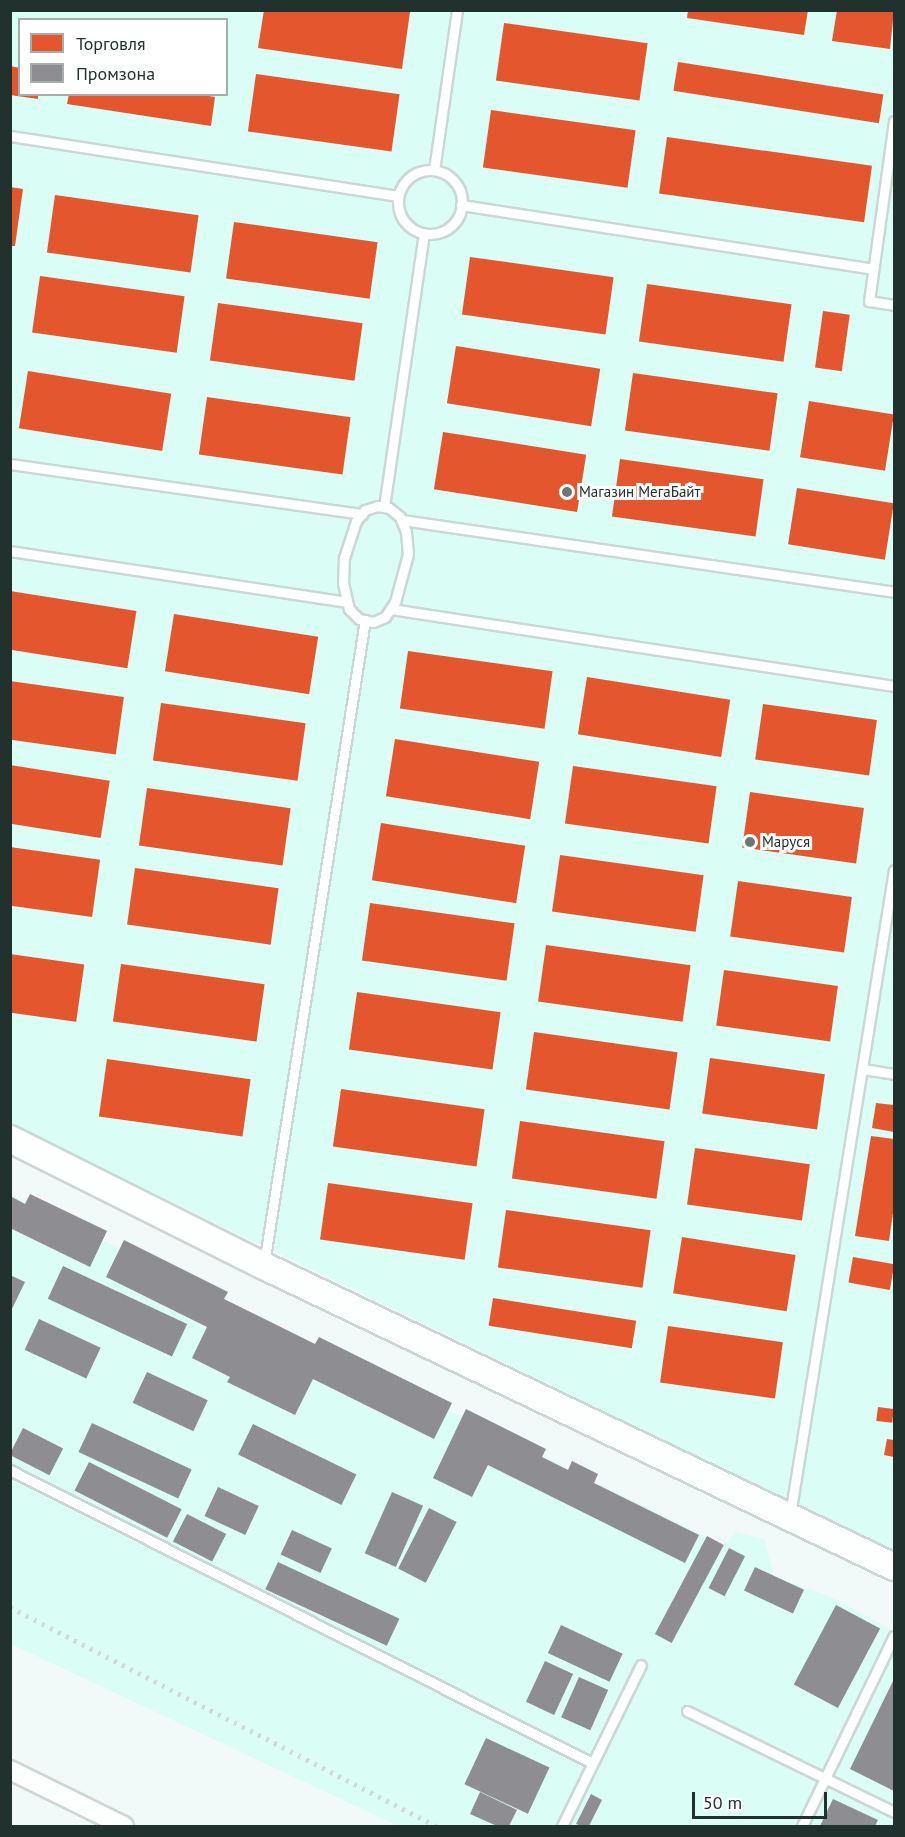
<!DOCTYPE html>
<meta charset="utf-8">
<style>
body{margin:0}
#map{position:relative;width:905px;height:1837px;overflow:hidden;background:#f1faf8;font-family:"PT Sans",sans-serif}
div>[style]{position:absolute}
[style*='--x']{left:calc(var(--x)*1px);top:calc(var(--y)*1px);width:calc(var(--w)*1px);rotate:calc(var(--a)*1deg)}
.built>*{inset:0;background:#dafdf6}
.shops>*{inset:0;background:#e4572e;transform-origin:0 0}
.industry>*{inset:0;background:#8d8d92;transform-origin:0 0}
.roads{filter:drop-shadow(2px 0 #cbd7d4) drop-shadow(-2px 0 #cbd7d4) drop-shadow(0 2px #cbd7d4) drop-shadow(0 -2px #cbd7d4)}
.lane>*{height:9px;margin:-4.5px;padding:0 4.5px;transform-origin:4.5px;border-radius:4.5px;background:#fdfefe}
.lane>.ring{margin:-4.5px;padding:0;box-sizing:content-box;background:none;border:9px solid #fdfefe;border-radius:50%}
.street>*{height:18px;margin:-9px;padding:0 9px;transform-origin:9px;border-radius:9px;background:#fdfefe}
.secondary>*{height:26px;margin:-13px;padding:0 13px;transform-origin:13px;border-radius:13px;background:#fdfefe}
.rail>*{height:4.5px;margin-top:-2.25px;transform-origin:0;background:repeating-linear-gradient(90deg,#d4d8d7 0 3px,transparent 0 9px)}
.dots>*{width:16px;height:16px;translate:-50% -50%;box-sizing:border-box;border:3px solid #fff;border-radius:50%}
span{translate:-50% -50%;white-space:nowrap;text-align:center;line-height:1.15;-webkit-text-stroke:6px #fff;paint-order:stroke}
.poi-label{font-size:15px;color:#20312e}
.left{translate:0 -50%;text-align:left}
.frame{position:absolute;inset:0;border:12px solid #20312e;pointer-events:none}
.legend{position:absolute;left:18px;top:18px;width:210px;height:78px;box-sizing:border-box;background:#fff;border:2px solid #a6adab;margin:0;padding:8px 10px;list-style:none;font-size:18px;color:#20312e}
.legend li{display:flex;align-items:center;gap:12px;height:30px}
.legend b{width:30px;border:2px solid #a6adab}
.scale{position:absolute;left:692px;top:1792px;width:135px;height:27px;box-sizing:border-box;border:3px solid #20312e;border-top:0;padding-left:8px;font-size:18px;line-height:21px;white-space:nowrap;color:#20312e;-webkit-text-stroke:4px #fff;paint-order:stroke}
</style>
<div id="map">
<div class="built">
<div style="clip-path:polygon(evenodd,10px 11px,894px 11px,894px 1551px,11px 1124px,10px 11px,20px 20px,226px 20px,226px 94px,20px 94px,20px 20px)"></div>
<div style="clip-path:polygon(11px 1195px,723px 1545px,736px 1532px,764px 1539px,774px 1577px,827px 1595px,894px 1631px,894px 1826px,398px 1826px,11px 1644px)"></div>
</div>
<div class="shops">
<div style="clip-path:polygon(264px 10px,410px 12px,402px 69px,258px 48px)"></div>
<div style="clip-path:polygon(688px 10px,808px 10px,804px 35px,687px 18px)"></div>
<div style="clip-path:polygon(837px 10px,894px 10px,890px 49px,832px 41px)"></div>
<div style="left:504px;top:23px;width:145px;height:58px;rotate:8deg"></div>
<div style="left:678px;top:62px;width:208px;height:29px;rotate:9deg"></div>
<div style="clip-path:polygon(10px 66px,20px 68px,20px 94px,38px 94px,38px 99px,10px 95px)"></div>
<div style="left:256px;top:74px;width:145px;height:58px;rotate:8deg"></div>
<div style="clip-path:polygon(69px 94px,195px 94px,215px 97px,211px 126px,67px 104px)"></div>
<div style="left:491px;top:110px;width:146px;height:58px;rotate:8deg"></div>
<div style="left:667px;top:137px;width:207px;height:57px;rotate:8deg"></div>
<div style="clip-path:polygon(10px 187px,23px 189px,15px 246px,10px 246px)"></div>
<div style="left:55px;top:195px;width:145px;height:58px;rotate:8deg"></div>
<div style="left:234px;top:222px;width:145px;height:57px;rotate:8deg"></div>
<div style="left:470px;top:257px;width:145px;height:58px;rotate:8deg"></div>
<div style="left:40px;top:276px;width:146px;height:57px;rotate:8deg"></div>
<div style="left:647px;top:284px;width:146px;height:58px;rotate:8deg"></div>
<div style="left:218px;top:303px;width:146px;height:58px;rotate:8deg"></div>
<div style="left:823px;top:311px;width:27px;height:57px;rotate:8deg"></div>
<div style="left:456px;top:346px;width:146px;height:58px;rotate:9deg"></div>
<div style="left:28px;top:371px;width:145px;height:58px;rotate:9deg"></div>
<div style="left:633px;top:373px;width:146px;height:58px;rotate:8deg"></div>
<div style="left:207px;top:397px;width:145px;height:58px;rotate:8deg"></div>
<div style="left:809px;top:401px;width:86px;height:57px;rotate:9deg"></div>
<div style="left:443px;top:432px;width:145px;height:58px;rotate:9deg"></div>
<div style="left:620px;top:459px;width:145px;height:58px;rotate:8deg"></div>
<div style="left:797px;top:488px;width:98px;height:57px;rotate:9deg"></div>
<div style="left:10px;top:591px;width:128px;height:58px;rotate:9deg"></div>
<div style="left:174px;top:614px;width:146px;height:58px;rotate:9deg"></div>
<div style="left:408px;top:651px;width:146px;height:58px;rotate:8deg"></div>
<div style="left:587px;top:677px;width:145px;height:58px;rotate:9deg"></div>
<div style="left:10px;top:681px;width:115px;height:58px;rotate:8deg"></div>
<div style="left:161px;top:703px;width:146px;height:58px;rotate:8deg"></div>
<div style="left:763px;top:704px;width:115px;height:56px;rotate:8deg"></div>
<div style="left:395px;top:739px;width:146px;height:58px;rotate:9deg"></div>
<div style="left:10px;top:765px;width:101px;height:58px;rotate:9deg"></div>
<div style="left:573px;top:766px;width:145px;height:58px;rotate:8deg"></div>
<div style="left:147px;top:788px;width:145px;height:58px;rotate:8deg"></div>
<div style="left:750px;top:792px;width:115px;height:56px;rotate:8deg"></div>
<div style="left:381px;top:823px;width:146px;height:58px;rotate:9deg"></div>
<div style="left:10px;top:847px;width:91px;height:58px;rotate:8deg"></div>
<div style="left:560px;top:855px;width:145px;height:57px;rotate:8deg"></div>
<div style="left:135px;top:868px;width:145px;height:57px;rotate:8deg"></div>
<div style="left:738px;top:881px;width:115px;height:56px;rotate:8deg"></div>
<div style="left:370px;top:903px;width:146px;height:58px;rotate:8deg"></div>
<div style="left:546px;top:945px;width:146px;height:57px;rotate:8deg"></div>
<div style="left:10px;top:954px;width:75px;height:58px;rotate:8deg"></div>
<div style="left:121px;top:964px;width:145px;height:58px;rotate:8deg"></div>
<div style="left:724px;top:970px;width:115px;height:56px;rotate:8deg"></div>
<div style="left:357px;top:992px;width:145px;height:58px;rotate:8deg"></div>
<div style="left:534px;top:1032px;width:145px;height:58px;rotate:8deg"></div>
<div style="left:710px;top:1058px;width:116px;height:56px;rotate:8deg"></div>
<div style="left:107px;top:1059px;width:145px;height:58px;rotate:8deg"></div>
<div style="left:341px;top:1089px;width:145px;height:58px;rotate:8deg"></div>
<div style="clip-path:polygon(876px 1103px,894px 1105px,894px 1132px,872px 1128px)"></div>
<div style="left:520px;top:1121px;width:146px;height:58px;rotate:8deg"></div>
<div style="clip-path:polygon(871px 1136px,894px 1139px,894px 1206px,889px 1241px,855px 1236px)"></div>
<div style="left:695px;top:1148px;width:116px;height:57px;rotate:8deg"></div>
<div style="left:328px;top:1183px;width:146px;height:57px;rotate:8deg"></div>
<div style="left:506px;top:1210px;width:146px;height:58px;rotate:8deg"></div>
<div style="left:682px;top:1237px;width:115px;height:57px;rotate:9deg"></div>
<div style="left:853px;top:1257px;width:42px;height:26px;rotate:10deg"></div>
<div style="left:493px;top:1298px;width:145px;height:28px;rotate:9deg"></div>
<div style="left:668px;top:1326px;width:116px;height:57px;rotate:8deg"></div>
<div style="left:878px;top:1407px;width:16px;height:14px;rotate:7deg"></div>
<div style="clip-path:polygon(887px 1439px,894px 1440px,894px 1457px,884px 1455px)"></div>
</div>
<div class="industry">
<div style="clip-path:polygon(30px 1194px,107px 1231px,90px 1267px,10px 1228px,10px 1196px,25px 1204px)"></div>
<div style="clip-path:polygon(124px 1240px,228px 1292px,224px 1299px,315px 1344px,319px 1337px,452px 1403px,434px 1439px,313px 1379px,295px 1415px,227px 1382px,230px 1377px,192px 1358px,207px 1327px,106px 1277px)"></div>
<div style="left:63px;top:1266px;width:137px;height:36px;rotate:25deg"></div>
<div style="clip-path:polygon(10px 1275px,25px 1282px,10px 1313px)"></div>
<div style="left:39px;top:1319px;width:68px;height:34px;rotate:25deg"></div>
<div style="left:147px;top:1372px;width:67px;height:34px;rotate:25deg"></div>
<div style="clip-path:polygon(466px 1409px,546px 1449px,542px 1457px,568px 1470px,572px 1461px,598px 1474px,594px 1483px,699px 1535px,685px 1563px,488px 1465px,472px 1497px,433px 1478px)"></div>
<div style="left:92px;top:1423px;width:110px;height:32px;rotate:25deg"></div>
<div style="left:253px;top:1424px;width:115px;height:34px;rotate:26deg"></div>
<div style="left:23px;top:1428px;width:45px;height:30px;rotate:27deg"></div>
<div style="left:89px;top:1462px;width:104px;height:32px;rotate:27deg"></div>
<div style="left:218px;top:1487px;width:45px;height:32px;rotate:25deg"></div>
<div style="left:392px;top:1492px;width:34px;height:67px;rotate:24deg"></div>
<div style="left:429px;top:1508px;width:31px;height:68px;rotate:27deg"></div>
<div style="left:187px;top:1514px;width:44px;height:31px;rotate:27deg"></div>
<div style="left:292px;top:1530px;width:44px;height:27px;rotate:25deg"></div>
<div style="left:707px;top:1536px;width:19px;height:111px;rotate:28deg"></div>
<div style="left:729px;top:1548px;width:18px;height:45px;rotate:27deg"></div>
<div style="left:278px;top:1562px;width:134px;height:30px;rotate:25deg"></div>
<div style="left:755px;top:1567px;width:54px;height:26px;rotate:25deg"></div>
<div style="left:836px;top:1605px;width:50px;height:90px;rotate:28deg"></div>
<div style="left:561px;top:1625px;width:68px;height:31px;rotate:25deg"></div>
<div style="left:545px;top:1661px;width:31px;height:45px;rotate:25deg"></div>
<div style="left:579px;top:1677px;width:32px;height:44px;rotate:24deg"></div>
<div style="clip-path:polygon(894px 1679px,894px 1791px,850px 1769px)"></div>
<div style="left:486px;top:1738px;width:70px;height:51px;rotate:25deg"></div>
<div style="clip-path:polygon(480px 1792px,517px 1810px,509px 1826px,497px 1826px,470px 1814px)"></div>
<div style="clip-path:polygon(591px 1794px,602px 1800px,589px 1826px,582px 1826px,576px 1824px)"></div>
<div style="clip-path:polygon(833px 1799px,878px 1820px,875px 1826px,820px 1826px)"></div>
</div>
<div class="roads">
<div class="lane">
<div style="--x:894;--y:121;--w:182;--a:97.9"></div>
<div style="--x:869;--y:301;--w:25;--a:9"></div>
<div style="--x:10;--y:136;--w:393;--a:8.8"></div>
<div style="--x:434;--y:170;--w:162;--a:-81.8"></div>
<div class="ring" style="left:398px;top:170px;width:55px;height:55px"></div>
<div style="--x:461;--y:205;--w:417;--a:8.8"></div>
<div style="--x:10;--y:464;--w:356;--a:8.1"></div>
<div style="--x:377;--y:506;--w:12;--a:9"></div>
<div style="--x:389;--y:508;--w:14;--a:39"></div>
<div style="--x:400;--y:517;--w:16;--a:68"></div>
<div style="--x:406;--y:532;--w:22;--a:85"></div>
<div style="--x:408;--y:554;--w:50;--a:105.2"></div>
<div style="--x:395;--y:602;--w:18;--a:124"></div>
<div style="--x:385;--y:617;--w:13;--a:157"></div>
<div style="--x:373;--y:622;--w:14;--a:-168"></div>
<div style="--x:359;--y:619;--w:14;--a:-135"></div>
<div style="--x:349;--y:609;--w:27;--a:-103"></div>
<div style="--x:343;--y:583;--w:25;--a:-88"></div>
<div style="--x:344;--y:558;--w:39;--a:-72"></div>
<div style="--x:356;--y:521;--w:14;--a:-51"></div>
<div style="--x:365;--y:510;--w:13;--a:-18"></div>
<div style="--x:384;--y:507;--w:276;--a:-81.7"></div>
<div style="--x:402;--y:520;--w:497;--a:8.3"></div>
<div style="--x:10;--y:551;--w:340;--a:8.6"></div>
<div style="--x:391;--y:609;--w:509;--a:8.7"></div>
<div style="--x:863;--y:1069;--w:31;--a:9"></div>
<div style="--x:264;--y:1264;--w:652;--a:-81.09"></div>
<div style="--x:10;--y:1470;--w:652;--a:26.72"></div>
<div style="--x:790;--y:1515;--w:653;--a:-80.84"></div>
<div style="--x:687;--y:1711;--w:230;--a:26"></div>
<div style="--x:562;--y:1826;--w:179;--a:-63.9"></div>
<div style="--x:802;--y:1826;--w:211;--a:-64.2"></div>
</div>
<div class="street">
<div style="--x:10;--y:1770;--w:127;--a:26.2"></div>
</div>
<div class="secondary">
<div style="--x:10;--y:1139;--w:284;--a:26.6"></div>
<div style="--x:264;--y:1266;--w:698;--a:25.54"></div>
</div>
</div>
<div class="rail">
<div style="--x:10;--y:1607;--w:480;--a:27.2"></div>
</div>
<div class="dots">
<div style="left:567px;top:492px;background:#697775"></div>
<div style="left:750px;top:842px;background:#697775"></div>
</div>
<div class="poi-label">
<span class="left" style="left:579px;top:492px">Магазин МегаБайт</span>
<span class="left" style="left:762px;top:842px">Маруся</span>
</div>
<div class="frame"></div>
<ul class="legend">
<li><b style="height:16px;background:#e4572e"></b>Торговля</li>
<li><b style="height:16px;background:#8d8d92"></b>Промзона</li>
</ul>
<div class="scale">50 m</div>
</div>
